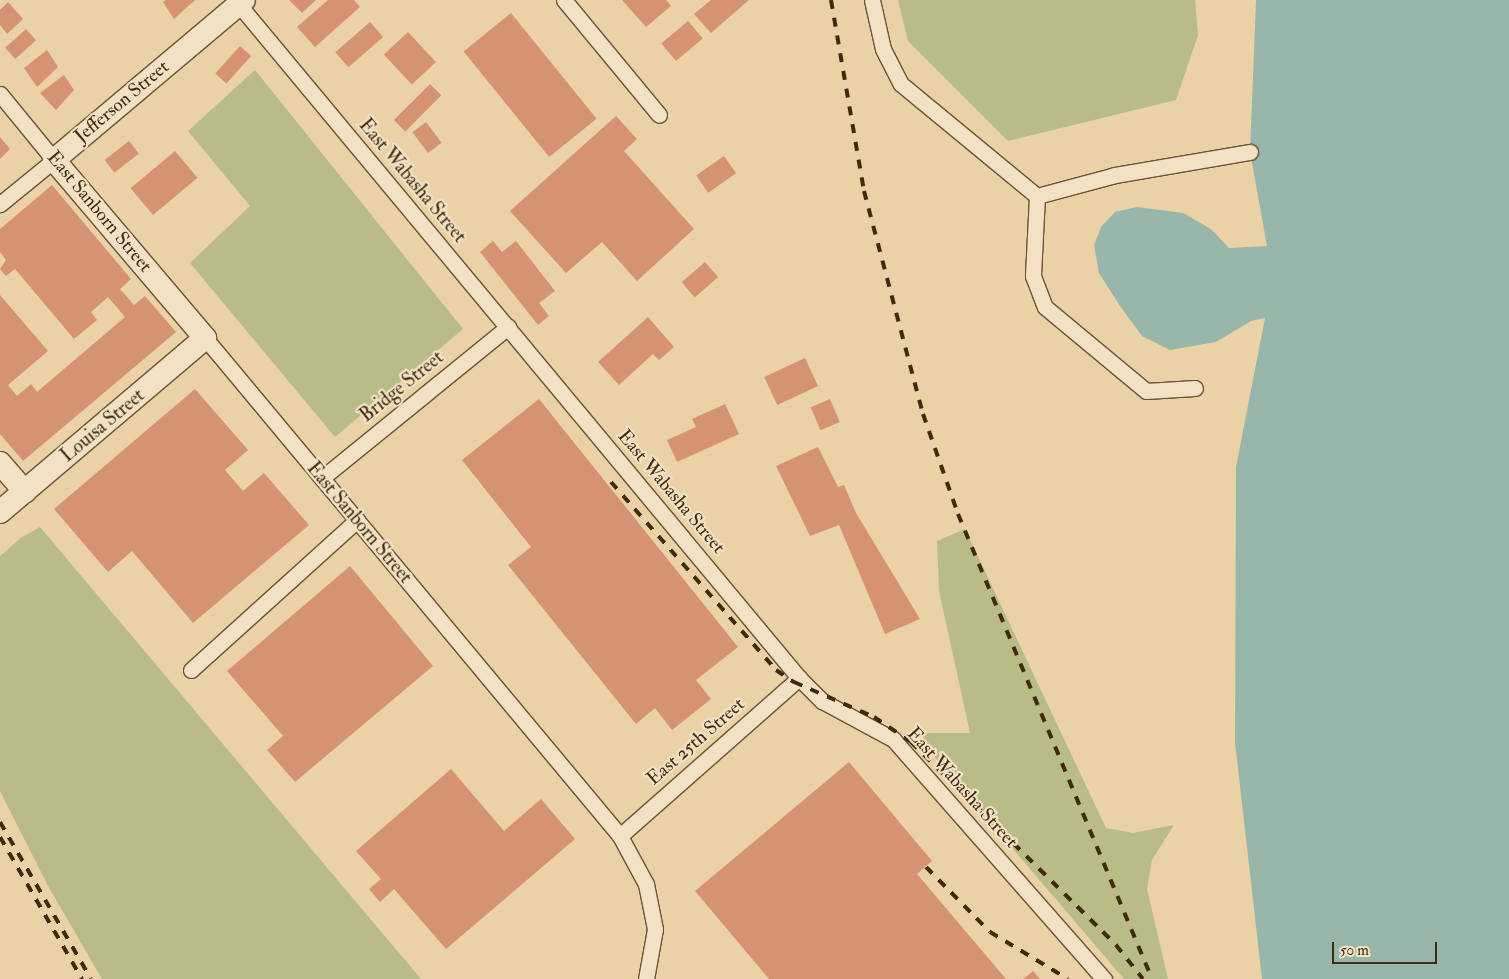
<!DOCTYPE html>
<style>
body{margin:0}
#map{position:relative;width:1509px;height:979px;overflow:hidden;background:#ebd1a6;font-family:"IM FELL Double Pica",serif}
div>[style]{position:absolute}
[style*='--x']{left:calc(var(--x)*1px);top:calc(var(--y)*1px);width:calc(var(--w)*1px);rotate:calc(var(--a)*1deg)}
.green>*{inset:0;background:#b8bc86}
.water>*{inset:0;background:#98b7aa}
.building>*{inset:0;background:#d69372;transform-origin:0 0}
.roads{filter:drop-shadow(1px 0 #6a5335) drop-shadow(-1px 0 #6a5335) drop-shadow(0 1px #6a5335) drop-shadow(0 -1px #6a5335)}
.street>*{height:15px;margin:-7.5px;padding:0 7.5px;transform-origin:7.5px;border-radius:7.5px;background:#f2e1c5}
.secondary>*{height:22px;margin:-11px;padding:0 11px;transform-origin:11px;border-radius:11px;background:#f2e1c5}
.rail>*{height:4px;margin-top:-2px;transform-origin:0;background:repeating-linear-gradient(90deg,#3f290f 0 9px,transparent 0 18px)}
span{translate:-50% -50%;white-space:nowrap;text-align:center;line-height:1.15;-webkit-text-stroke:4.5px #f2e1c5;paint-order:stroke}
.street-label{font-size:19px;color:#3f290f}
.scale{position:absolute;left:1332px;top:942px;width:105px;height:22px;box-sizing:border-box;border:2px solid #3f290f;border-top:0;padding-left:6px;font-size:15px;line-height:18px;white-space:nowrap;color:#3f290f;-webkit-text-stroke:4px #f2e1c5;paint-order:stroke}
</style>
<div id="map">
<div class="green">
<div style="clip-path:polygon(898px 0,1195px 0,1198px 35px,1176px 100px,1008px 141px,908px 41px)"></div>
<div style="clip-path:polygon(255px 70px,463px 329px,335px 437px,190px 263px,250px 206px,188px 131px)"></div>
<div style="clip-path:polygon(40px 527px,421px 979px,102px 979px,48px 886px,0 791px,0 556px,22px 537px)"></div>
<div style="clip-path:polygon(965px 529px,1106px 828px,1133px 833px,1174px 825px,1152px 860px,1147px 889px,1168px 979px,1124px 979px,926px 747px,922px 733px,970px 733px,939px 591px,937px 541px)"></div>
</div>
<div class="water">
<div style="clip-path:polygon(1256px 0,1509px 0,1509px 979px,1262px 979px,1235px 742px,1236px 467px,1265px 318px,1251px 321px,1216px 342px,1170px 350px,1142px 336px,1120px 306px,1099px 273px,1094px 245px,1101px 227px,1115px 212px,1137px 207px,1183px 213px,1211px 229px,1229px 248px,1267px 246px,1250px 152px)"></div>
</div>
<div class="building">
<div style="clip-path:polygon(166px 0,195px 0,174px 19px,163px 2px)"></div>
<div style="clip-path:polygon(289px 0,316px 0,302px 13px)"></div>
<div style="clip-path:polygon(328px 0,354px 0,360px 7px,315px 47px,297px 27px)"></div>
<div style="clip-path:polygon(622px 0,666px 0,671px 6px,646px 27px)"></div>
<div style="clip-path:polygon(711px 0,749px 0,711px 33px,694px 14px)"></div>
<div style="clip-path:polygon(8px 2px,23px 19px,7px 34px,0 25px,0 10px)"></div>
<div style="left:511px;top:13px;width:136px;height:61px;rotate:51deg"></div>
<div style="left:688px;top:21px;width:23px;height:35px;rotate:50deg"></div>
<div style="left:370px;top:22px;width:20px;height:46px;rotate:49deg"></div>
<div style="left:26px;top:29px;width:15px;height:28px;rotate:48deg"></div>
<div style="left:408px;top:32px;width:41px;height:33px;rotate:47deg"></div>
<div style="left:240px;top:46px;width:15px;height:37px;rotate:42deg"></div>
<div style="clip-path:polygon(47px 50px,58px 67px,37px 87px,24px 68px)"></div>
<div style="clip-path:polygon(64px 75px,74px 90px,56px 110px,40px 93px)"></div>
<div style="left:430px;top:84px;width:16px;height:51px;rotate:45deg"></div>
<div style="clip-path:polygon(616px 116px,637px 139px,624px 151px,694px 229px,637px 281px,602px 242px,566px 273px,510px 211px)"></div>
<div style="left:426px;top:122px;width:26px;height:17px;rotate:53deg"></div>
<div style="clip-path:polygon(0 137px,10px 149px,0 159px)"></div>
<div style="left:129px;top:141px;width:16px;height:31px;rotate:52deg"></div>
<div style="left:175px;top:151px;width:35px;height:58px;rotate:50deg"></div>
<div style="left:724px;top:156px;width:21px;height:34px;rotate:55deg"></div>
<div style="clip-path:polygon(52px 185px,131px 279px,120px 289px,134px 305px,145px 296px,176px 332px,23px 461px,0 434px,0 295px,48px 351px,8px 385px,17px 396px,31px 384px,37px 392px,125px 317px,108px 297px,91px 312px,97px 320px,74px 339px,15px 269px,6px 276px,0 269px,6px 260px,0 252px,0 229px)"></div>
<div style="clip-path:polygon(493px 241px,502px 252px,516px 241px,555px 291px,539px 303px,549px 316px,538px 325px,480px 252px)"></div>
<div style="left:705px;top:262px;width:20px;height:31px;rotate:49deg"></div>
<div style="clip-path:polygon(648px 317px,674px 347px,659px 360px,653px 354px,619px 385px,598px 362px)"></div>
<div style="left:805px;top:358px;width:31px;height:45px;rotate:65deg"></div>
<div style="clip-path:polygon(195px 389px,248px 450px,225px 470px,243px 491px,264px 473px,309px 525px,193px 623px,132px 551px,108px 572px,54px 509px)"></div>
<div style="clip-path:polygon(539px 399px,738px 647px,696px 680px,711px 699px,672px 730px,655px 708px,636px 724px,508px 565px,531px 547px,462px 460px)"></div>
<div style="left:830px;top:399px;width:25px;height:21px;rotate:67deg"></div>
<div style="clip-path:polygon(725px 404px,739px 434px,677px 462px,667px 440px,696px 427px,692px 419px)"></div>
<div style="clip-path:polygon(818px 447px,838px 487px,844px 485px,856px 513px,920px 619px,885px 634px,839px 525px,810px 536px,776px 466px)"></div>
<div style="clip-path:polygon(350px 566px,433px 666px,295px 782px,267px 750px,283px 736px,227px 671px)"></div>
<div style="clip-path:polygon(849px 762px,932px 861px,917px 874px,1006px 979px,769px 979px,695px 891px)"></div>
<div style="clip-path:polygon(451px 769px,504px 831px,541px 799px,575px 839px,446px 949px,394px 889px,380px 902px,369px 889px,381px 879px,356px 851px)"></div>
<div style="clip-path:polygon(1033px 971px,1040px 979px,1023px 979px)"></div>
</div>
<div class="roads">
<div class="street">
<div style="--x:235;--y:0;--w:882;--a:50.24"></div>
<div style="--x:799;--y:678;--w:33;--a:45"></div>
<div style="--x:822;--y:701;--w:81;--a:28.2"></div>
<div style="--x:893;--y:739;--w:320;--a:48.7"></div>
<div style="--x:564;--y:0;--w:149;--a:50.4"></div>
<div style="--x:872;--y:0;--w:50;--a:77.3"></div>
<div style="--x:883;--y:49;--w:39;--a:63"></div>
<div style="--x:901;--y:84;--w:176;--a:39.5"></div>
<div style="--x:1037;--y:196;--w:81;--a:-15.1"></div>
<div style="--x:1115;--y:175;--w:137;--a:-9.7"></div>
<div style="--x:0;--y:94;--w:85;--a:50.7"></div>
<div style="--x:54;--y:160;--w:70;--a:140.8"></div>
<div style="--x:1037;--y:196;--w:80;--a:92.9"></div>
<div style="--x:1033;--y:276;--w:33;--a:69"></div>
<div style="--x:1045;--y:307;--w:131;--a:39.7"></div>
<div style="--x:1146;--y:391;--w:49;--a:-3.5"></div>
<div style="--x:205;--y:338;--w:648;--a:50.19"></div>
<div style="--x:620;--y:836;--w:55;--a:61.6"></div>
<div style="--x:646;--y:884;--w:46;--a:78.7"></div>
<div style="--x:655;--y:929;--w:51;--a:100.2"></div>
<div style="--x:322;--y:478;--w:240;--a:-39.1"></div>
<div style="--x:191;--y:670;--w:224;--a:-42.1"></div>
<div style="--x:620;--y:836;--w:239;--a:-41.4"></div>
</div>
<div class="secondary">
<div style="--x:0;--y:463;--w:38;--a:49"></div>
<div style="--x:0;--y:512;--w:269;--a:-40.3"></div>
<div style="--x:205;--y:338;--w:233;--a:-130.3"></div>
<div style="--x:54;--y:160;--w:248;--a:-40.1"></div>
</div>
</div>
<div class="rail">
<div style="--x:831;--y:0;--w:194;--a:80.2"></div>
<div style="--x:864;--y:191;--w:231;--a:75.2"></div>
<div style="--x:923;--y:414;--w:106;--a:70.7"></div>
<div style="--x:958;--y:514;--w:504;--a:67.35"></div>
<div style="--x:611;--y:482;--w:250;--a:48.7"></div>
<div style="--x:776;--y:670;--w:22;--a:34"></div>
<div style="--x:794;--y:682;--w:87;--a:23.6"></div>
<div style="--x:874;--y:717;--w:45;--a:34"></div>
<div style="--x:911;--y:742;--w:289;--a:44.7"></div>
<div style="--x:1116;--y:945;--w:43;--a:51.5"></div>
<div style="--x:0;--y:822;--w:181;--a:59.9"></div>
<div style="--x:0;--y:837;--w:164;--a:60"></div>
<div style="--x:926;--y:867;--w:91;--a:45.4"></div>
<div style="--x:990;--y:932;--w:91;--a:31.1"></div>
</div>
<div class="street-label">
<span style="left:122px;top:102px;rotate:-40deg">Jefferson Street</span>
<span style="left:412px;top:181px;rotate:50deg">East Wabasha Street</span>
<span style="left:99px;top:212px;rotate:50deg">East Sanborn Street</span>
<span style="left:402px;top:387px;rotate:-39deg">Bridge Street</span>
<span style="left:103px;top:426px;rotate:-40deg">Louisa Street</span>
<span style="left:671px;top:492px;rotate:50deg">East Wabasha Street</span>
<span style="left:359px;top:523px;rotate:50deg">East Sanborn Street</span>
<span style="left:696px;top:742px;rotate:-41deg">East 25th Street</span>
<span style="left:962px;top:788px;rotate:48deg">East Wabasha Street</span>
</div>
<div class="scale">50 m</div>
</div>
